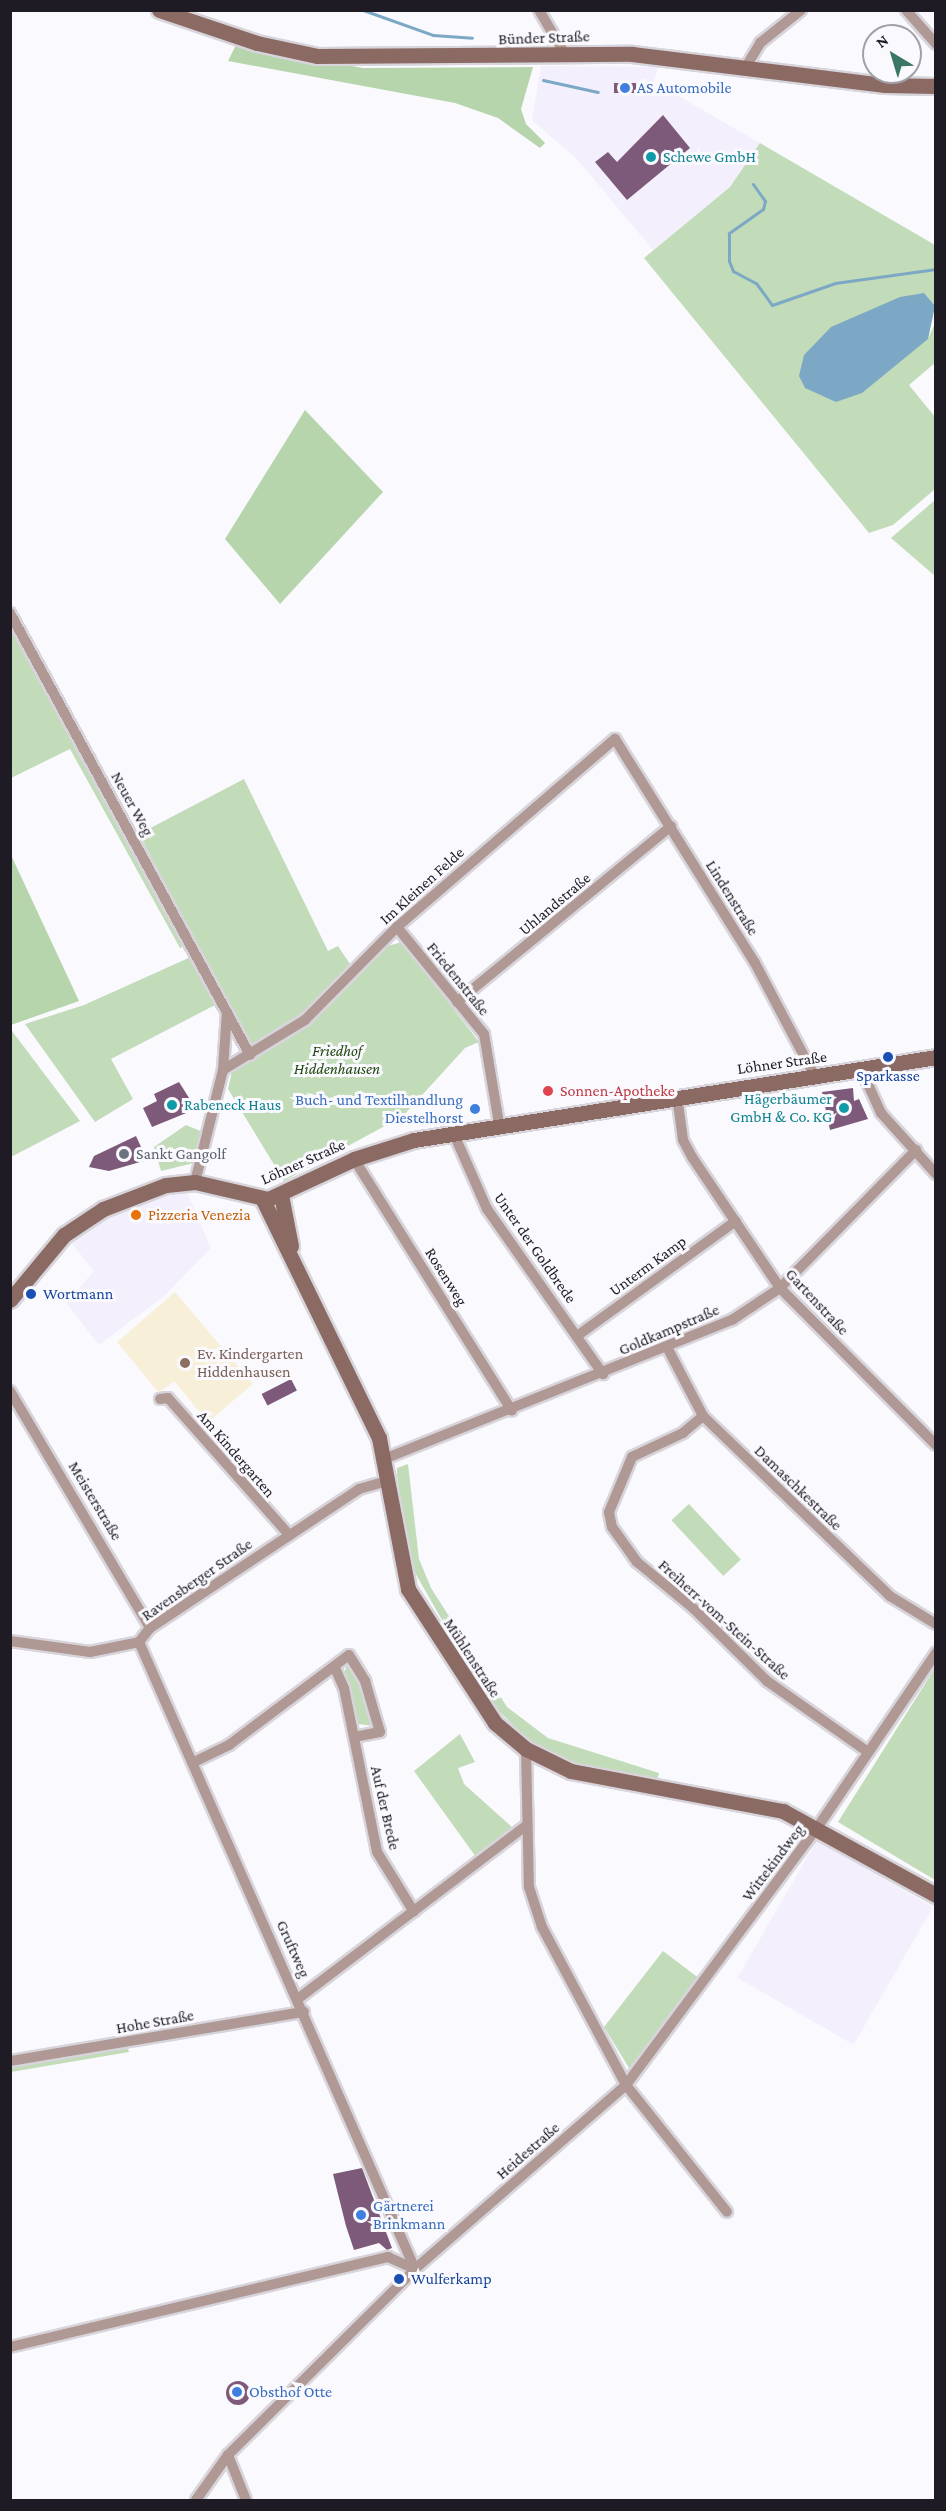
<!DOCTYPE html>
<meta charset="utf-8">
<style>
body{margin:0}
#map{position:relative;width:946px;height:2511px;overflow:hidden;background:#faf9fe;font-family:"Crimson Pro",serif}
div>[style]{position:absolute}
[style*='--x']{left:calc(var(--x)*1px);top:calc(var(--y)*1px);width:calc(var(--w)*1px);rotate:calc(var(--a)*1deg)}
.built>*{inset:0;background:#f3effd;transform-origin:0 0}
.education>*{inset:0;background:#f8efd9}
.green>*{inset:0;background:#c2dcba;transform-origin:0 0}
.forest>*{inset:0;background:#b7d5ad}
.water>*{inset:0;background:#7ca8c5}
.stream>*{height:3px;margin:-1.5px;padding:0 1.5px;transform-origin:1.5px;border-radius:1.5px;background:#7ca8c5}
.building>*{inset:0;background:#7d5a79;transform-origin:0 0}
.round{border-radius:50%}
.roads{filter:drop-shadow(2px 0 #d7d5db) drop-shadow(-2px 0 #d7d5db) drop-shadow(0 2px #d7d5db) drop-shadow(0 -2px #d7d5db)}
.street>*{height:10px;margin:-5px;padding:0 5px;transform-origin:5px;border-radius:5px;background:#b09894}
.secondary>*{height:15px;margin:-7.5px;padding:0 7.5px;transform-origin:7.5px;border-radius:7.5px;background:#8b6a64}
.dots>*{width:16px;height:16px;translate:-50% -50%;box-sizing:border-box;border:3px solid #faf9fe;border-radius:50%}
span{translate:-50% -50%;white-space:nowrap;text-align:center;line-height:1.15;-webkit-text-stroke:6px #faf9fe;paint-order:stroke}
.street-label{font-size:16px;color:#1e1b24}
.shop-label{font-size:16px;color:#366cbe}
.left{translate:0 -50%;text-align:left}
.right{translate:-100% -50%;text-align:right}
.culture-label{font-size:16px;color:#0d838f}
.park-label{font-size:16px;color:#204811;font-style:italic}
.transit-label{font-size:16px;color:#164399}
.health-label{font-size:16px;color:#be3a42}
.worship-label{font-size:16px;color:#5b616d}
.food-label{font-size:16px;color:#c56008}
.education-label{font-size:16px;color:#785e54}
.frame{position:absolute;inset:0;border:12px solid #1e1b24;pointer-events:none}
.north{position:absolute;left:862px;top:24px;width:60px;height:60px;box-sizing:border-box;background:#faf9fe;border:2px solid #a2a0a7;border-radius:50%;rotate:322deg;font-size:16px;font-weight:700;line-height:24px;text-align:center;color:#1e1b24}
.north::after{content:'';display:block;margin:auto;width:21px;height:27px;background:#3a7864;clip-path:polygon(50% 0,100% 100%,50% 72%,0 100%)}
</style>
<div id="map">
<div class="built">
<div style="clip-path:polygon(541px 66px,658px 67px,654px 82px,760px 143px,730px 187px,653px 250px,577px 159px,532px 120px)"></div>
<div style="clip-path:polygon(186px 1190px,211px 1248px,164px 1296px,99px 1345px,66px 1303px,94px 1271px,70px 1241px,114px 1214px)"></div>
<div style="left:817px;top:1840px;width:134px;height:159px;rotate:30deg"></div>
</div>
<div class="education">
<div style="clip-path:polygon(175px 1292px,253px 1384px,208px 1422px,174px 1381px,159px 1393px,117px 1342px)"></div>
</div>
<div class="green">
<div style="clip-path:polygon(760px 143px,935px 245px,935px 315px,935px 306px,928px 339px,935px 323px,935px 363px,909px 385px,935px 417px,935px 489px,893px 525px,869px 533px,644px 258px,730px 187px)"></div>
<div style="clip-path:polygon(935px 500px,935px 576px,891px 538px)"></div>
<div style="clip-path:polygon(10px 628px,125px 838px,187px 945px,180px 948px,70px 749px,11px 778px)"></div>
<div style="clip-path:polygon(244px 779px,328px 951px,338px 946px,352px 967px,358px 960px,364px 968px,384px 947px,402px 942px,479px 1042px,465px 1048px,403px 1116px,284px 1181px,228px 1089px,232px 1071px,257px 1056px,139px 834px)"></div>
<div style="clip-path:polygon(193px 956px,217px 1004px,111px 1059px,133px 1099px,95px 1122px,25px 1024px,84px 1005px)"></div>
<div style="clip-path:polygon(12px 1031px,80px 1121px,11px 1157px,10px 1031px)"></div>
<div style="clip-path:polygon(186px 1125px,203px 1132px,194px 1163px,161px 1171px,154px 1147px)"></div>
<div style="clip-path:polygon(408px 1464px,419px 1559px,431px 1588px,507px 1707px,548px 1738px,659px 1773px,657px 1780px,578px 1764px,529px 1741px,487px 1699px,410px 1564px,397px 1475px,397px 1468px)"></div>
<div style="left:689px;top:1504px;width:76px;height:24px;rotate:47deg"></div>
<div style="clip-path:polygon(347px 1664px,369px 1703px,373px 1726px,358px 1724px,344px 1674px)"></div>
<div style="clip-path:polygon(935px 1668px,935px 1880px,838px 1822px)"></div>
<div style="clip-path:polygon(460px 1734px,475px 1762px,458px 1768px,464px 1784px,513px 1828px,476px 1857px,414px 1771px)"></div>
<div style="clip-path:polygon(663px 1951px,700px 1979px,629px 2068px,604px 2027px)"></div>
<div style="clip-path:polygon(127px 2046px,129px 2052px,11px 2072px,11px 2064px)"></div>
</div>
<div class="forest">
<div style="clip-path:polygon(236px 45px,363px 68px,533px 67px,521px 109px,526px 124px,545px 143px,540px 148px,498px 118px,455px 103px,228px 61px)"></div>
<div style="clip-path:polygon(305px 410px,383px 492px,280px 604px,225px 539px)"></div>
<div style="clip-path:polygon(11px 855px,79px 1001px,11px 1025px,10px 1025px)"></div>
</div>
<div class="water">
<div style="clip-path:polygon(924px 293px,935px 306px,928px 339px,862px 393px,836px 402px,805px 388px,799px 376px,804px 355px,831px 327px,900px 297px)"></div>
</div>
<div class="stream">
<div style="--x:363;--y:10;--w:74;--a:19.7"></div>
<div style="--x:433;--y:35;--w:39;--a:4"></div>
<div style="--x:543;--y:80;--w:56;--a:12.3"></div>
<div style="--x:753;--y:184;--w:21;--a:55"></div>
<div style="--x:765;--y:201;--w:8;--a:104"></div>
<div style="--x:763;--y:209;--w:42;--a:144.8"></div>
<div style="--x:729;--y:233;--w:28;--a:90"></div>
<div style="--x:729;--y:261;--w:11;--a:68"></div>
<div style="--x:733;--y:271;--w:26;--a:28"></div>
<div style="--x:756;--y:283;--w:27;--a:54"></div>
<div style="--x:772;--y:305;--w:67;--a:-19.2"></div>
<div style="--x:835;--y:283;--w:102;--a:-7.9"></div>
</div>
<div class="building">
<div style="left:614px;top:83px;width:22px;height:10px"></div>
<div style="clip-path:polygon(663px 115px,690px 148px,627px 200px,595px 162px,608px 152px,617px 162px)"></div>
<div style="clip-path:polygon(179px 1082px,196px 1109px,152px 1127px,143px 1108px,157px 1101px,154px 1094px)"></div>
<div style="clip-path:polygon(853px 1088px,854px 1101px,859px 1099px,868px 1119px,830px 1130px,822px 1092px)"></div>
<div style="clip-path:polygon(136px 1136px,147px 1160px,109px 1171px,89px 1167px,94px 1156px)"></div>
<div style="left:291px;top:1379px;width:13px;height:33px;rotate:63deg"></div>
<div style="clip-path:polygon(362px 2168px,392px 2248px,387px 2250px,379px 2243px,354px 2250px,346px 2226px,333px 2174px)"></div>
<div class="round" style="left:226px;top:2381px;width:24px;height:24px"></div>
</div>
<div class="roads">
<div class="street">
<div style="--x:539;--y:10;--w:53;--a:59.6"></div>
<div style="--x:906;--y:10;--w:45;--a:48.6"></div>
<div style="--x:747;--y:65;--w:26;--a:-59"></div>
<div style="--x:760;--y:43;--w:53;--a:-38.8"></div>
<div style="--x:10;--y:613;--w:503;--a:61.5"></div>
<div style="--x:397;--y:927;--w:138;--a:50.9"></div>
<div style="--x:484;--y:1034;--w:91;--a:80.5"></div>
<div style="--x:457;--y:1002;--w:277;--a:-39.4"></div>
<div style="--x:223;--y:1070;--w:96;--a:-31.4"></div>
<div style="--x:305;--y:1020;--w:131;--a:-45.3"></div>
<div style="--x:397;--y:927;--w:288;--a:-40.8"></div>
<div style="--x:615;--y:739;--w:264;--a:58"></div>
<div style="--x:755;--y:963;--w:129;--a:62.2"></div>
<div style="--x:862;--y:1071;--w:46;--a:65.7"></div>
<div style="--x:881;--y:1113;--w:82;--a:48"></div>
<div style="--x:677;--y:1096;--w:44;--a:82.2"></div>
<div style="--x:683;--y:1140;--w:19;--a:62"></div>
<div style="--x:692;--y:1157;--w:158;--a:56.1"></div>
<div style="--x:780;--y:1288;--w:221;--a:45.2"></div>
<div style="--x:453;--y:1132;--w:84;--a:66.2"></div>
<div style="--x:487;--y:1209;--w:202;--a:54.9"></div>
<div style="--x:354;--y:1159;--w:297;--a:57.9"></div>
<div style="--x:195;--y:1182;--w:115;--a:-76"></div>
<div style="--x:223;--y:1070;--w:58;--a:-86.1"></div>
<div style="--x:577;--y:1336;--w:196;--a:-35.9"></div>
<div style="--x:668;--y:1349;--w:76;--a:62.4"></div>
<div style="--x:703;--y:1416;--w:260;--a:43.9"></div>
<div style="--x:890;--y:1596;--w:54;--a:31.3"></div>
<div style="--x:10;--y:1391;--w:275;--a:59.4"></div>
<div style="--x:160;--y:1399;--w:8;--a:-7"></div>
<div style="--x:168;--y:1398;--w:183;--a:48.5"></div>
<div style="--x:703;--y:1416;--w:26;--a:140"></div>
<div style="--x:683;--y:1433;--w:56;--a:154.8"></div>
<div style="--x:632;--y:1457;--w:60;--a:112.7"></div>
<div style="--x:609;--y:1512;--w:15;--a:79"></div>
<div style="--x:612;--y:1527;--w:43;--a:54.5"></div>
<div style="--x:637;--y:1562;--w:72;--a:39.4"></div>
<div style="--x:693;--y:1608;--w:104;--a:44.6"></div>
<div style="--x:767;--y:1681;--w:123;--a:35.1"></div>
<div style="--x:384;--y:1459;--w:375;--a:-21.8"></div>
<div style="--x:732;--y:1320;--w:58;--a:-33.7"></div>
<div style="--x:780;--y:1288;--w:194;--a:-45.4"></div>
<div style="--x:10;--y:1641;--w:81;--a:7.8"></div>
<div style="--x:90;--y:1652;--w:50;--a:-11.5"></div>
<div style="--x:139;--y:1642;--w:18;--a:-52"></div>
<div style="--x:150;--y:1628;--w:251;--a:-33.6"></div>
<div style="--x:359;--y:1489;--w:29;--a:-16"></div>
<div style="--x:139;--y:1642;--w:685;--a:66.24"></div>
<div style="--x:335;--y:1668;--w:22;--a:66"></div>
<div style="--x:344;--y:1688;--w:167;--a:78.6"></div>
<div style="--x:377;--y:1852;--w:70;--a:58.3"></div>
<div style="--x:526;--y:1749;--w:138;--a:88.8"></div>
<div style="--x:529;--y:1887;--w:42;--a:72"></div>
<div style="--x:542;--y:1927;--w:179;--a:62"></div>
<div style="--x:626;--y:2085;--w:162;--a:51.5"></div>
<div style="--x:194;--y:1762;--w:39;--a:-26"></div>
<div style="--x:229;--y:1745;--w:150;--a:-36.9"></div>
<div style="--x:349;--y:1655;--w:31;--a:58"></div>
<div style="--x:365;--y:1681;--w:53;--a:73.6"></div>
<div style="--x:380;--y:1732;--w:25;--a:169"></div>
<div style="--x:299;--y:1998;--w:283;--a:-37.2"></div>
<div style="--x:10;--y:2061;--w:298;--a:-9.5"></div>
<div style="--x:10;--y:2347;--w:389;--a:-13.4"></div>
<div style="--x:388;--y:2257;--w:30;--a:24"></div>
<div style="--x:228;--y:2455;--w:48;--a:68.2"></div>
<div style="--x:196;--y:2500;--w:55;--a:-54.6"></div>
<div style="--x:228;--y:2455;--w:264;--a:-44.8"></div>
<div style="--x:415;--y:2269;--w:280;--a:-41.1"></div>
<div style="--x:626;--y:2085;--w:320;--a:-53.4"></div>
<div style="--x:817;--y:1828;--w:212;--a:-55.8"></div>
</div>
<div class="secondary">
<div style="--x:159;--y:10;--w:103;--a:18.6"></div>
<div style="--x:257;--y:43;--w:61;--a:12.2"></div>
<div style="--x:317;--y:56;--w:315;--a:-0.4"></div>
<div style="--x:632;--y:54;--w:255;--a:7"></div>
<div style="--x:885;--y:85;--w:51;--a:1.1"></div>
<div style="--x:281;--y:1195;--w:52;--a:78.9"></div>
<div style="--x:263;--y:1200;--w:265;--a:64"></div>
<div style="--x:379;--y:1438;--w:154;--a:79.1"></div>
<div style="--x:408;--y:1589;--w:160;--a:57"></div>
<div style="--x:495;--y:1723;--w:40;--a:40"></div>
<div style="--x:526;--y:1749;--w:50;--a:26.1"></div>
<div style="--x:571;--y:1771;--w:216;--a:10.7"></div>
<div style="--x:783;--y:1811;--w:175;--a:28.8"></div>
<div style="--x:10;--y:1300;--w:85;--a:-50.3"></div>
<div style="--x:64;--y:1235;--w:47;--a:-33.7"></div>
<div style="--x:103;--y:1209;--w:67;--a:-20.9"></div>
<div style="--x:166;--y:1185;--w:29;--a:-6"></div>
<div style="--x:195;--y:1182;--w:75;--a:13.1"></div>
<div style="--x:268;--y:1199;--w:95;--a:-24.9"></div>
<div style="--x:354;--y:1159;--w:63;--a:-17.6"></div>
<div style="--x:414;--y:1140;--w:529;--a:-9.03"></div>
</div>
</div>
<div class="dots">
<div style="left:625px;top:88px;background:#3f7fe0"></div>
<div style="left:651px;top:157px;background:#0f9aa8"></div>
<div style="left:888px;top:1057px;background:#1a4fb4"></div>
<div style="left:548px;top:1091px;background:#e0444e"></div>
<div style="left:172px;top:1105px;background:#0f9aa8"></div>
<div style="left:844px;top:1108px;background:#0f9aa8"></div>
<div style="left:475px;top:1109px;background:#3f7fe0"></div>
<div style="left:124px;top:1154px;background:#6b7280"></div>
<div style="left:136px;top:1215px;background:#e8710a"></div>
<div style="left:31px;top:1294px;background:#1a4fb4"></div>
<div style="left:185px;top:1363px;background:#8d6e63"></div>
<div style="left:361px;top:2215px;background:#3f7fe0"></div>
<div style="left:399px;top:2279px;background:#1a4fb4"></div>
<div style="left:237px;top:2392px;background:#3f7fe0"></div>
</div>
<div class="street-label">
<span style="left:544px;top:38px;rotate:-2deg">Bünder Straße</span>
<span style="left:132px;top:804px;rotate:61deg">Neuer Weg</span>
<span style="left:422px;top:886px;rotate:-42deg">Im Kleinen Felde</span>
<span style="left:732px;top:898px;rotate:58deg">Lindenstraße</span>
<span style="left:555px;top:904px;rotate:-40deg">Uhlandstraße</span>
<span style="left:458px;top:979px;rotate:51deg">Friedenstraße</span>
<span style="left:782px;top:1063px;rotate:-8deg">Löhner Straße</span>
<span style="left:303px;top:1162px;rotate:-24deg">Löhner Straße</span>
<span style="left:535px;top:1248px;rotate:55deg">Unter der Goldbrede</span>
<span style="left:648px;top:1266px;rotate:-36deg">Unterm Kamp</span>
<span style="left:446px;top:1277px;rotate:58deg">Rosenweg</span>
<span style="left:817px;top:1302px;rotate:47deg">Gartenstraße</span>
<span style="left:669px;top:1330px;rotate:-23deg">Goldkampstraße</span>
<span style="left:236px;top:1454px;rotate:49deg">Am Kindergarten</span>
<span style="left:798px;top:1488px;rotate:44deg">Damaschkestraße</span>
<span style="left:95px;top:1501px;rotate:59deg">Meisterstraße</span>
<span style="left:197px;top:1580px;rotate:-35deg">Ravensberger Straße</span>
<span style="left:724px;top:1620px;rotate:42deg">Freiherr-vom-Stein-Straße</span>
<span style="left:472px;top:1658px;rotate:57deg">Mühlenstraße</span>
<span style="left:385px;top:1808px;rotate:77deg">Auf der Brede</span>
<span style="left:773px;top:1863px;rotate:-53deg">Wittekindweg</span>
<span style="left:293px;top:1949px;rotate:66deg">Gruftweg</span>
<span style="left:155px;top:2022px;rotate:-10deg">Hohe Straße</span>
<span style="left:528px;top:2151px;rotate:-41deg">Heidestraße</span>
</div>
<div class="shop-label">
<span class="left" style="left:637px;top:88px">AS Automobile</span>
<span class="right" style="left:463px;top:1109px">Buch- und Textilhandlung<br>Diestelhorst</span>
<span class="left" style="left:373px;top:2215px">Gärtnerei<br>Brinkmann</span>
<span class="left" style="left:249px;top:2392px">Obsthof Otte</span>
</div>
<div class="culture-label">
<span class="left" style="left:663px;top:157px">Schewe GmbH</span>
<span class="right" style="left:832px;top:1108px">Hägerbäumer<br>GmbH &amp; Co. KG</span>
<span class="left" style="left:184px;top:1105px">Rabeneck Haus</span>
</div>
<div class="park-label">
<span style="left:337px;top:1060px">Friedhof<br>Hiddenhausen</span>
</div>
<div class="transit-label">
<span style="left:888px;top:1076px">Sparkasse</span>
<span class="left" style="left:43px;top:1294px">Wortmann</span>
<span class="left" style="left:411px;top:2279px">Wulferkamp</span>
</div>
<div class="health-label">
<span class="left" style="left:560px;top:1091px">Sonnen-Apotheke</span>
</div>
<div class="worship-label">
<span class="left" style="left:136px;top:1154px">Sankt Gangolf</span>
</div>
<div class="food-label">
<span class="left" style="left:148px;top:1215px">Pizzeria Venezia</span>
</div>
<div class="education-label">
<span class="left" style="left:197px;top:1363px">Ev. Kindergarten<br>Hiddenhausen</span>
</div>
<div class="frame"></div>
<div class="north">N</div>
</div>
